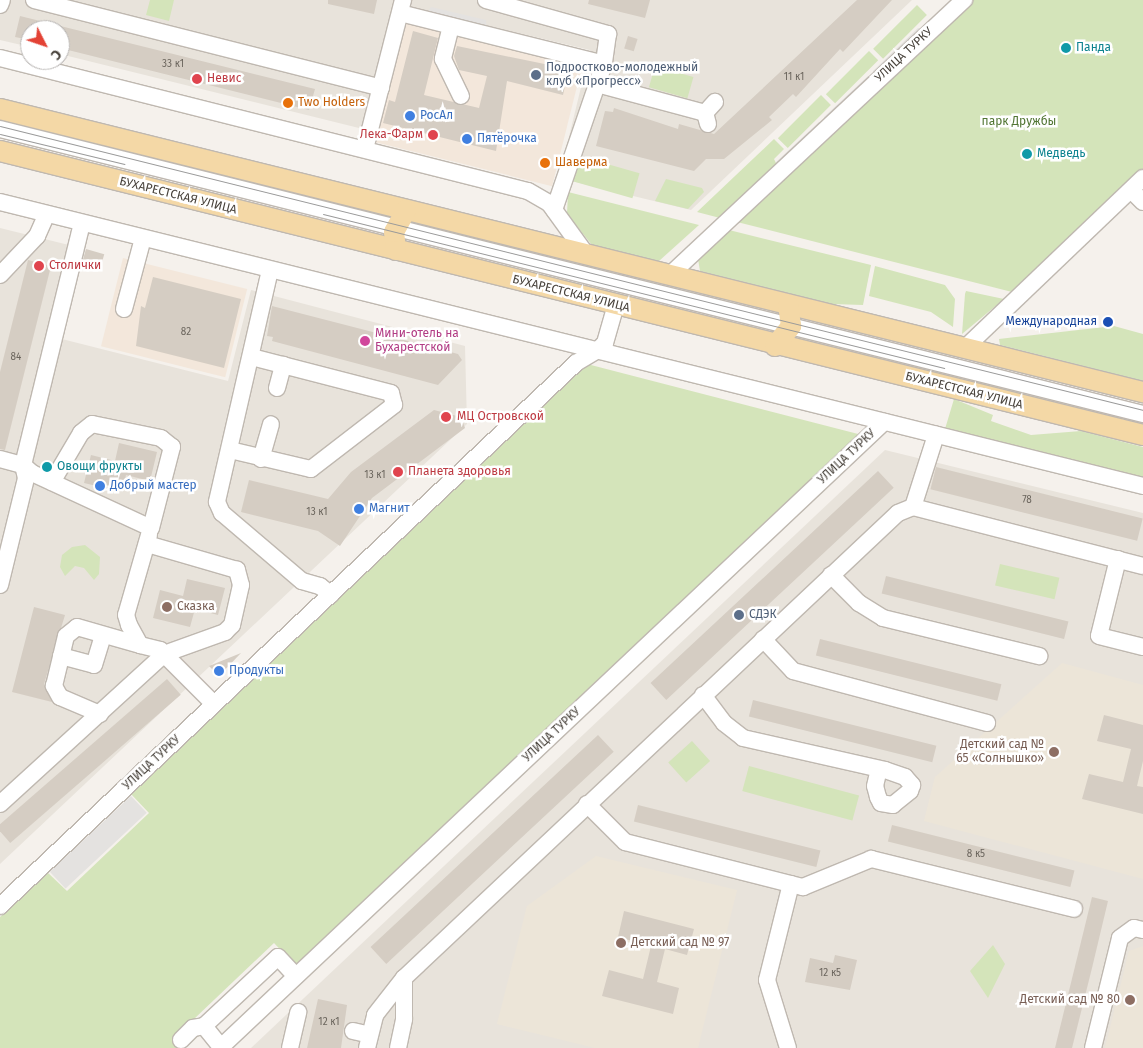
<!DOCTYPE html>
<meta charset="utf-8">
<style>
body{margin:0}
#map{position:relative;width:1143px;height:1048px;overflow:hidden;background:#f5f1ec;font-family:"Fira Sans",sans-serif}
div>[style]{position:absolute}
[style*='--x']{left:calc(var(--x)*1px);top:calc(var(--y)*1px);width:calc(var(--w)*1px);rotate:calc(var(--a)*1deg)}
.residential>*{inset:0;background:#e8e3db}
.commercial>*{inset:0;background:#f3e7db;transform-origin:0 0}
.education>*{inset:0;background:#ece5d8}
.green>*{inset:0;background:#d4e4ba;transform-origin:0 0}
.parking>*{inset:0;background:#e4e2e0;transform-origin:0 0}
.building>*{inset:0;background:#d5cdc3;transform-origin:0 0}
.roads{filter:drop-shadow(1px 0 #bfb8b0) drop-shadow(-1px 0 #bfb8b0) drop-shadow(0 1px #bfb8b0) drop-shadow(0 -1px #bfb8b0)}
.minor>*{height:16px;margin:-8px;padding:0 8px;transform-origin:8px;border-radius:8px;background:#fff}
.major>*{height:20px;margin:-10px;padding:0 10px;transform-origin:10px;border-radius:10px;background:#f4d8a6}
.tram>*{height:1px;margin:-0.5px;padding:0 0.5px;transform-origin:0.5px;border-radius:0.5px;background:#9a9a9a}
.dots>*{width:14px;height:14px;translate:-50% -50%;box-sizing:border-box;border:2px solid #fff;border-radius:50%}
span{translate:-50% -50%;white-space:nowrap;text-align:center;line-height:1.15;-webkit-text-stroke:5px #fff;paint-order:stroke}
.number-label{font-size:10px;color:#6b655d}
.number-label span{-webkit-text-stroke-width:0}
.culture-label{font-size:12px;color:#0d838f}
.left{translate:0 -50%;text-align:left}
.street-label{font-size:12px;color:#48423b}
.service-label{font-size:12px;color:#4e5e75}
.health-label{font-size:12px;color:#be3a42}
.right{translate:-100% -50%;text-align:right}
.food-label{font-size:12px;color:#c56008}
.shop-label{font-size:12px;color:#366cbe}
.park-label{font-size:12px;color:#517533}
.transit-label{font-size:12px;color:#164399}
.hotel-label{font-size:12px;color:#b23c85}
.education-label{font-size:12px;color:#785e54}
.north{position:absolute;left:20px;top:20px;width:50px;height:50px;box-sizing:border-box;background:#fff;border:1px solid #b6b3b1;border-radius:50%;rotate:131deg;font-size:14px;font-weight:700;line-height:20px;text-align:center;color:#48423b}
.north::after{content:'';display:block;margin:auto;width:18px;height:22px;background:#e34235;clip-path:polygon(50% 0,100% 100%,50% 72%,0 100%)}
</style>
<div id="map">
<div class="residential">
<div style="clip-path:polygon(0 0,912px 0,691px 210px,559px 178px,590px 50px,400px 5px,367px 130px,60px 54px,60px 30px,30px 30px,30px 47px,0 40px)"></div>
<div style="clip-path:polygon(0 228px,77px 247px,54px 337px,228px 381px,251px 290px,465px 346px,467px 424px,0 864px)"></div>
<div style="clip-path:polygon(885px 450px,1143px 513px,1143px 1048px,251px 1048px)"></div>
</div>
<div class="commercial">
<div style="left:399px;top:15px;width:190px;height:129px;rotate:14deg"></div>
<div style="left:123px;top:258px;width:128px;height:91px;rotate:14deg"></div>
</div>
<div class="education">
<div style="clip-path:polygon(1062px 663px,1143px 685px,1143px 879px,924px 821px,935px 777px)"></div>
<div style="clip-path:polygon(596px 856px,737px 890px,698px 1048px,595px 1048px,497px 1024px,527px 906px)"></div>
<div style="clip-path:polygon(1143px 946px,1143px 1048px,1105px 1048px,1129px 951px)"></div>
</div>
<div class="green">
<div style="clip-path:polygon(150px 0,174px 0,169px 21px,146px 15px)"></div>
<div style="clip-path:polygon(973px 0,1143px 0,1143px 169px,1012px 292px,737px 222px)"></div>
<div style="left:917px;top:5px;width:14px;height:62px;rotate:45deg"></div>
<div style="left:869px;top:51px;width:13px;height:61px;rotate:45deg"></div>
<div style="left:655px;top:66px;width:40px;height:22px;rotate:16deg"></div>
<div style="left:821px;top:95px;width:14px;height:61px;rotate:45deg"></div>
<div style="clip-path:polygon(774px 139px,784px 149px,774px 159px,777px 165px,720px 218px,697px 212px)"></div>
<div style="left:579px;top:156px;width:63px;height:26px;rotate:16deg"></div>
<div style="clip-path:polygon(666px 179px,702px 188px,704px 192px,688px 209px,655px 201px)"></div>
<div style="clip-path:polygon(568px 192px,699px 225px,659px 261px,592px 245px,567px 214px)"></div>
<div style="clip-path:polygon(729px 230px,871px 265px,863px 305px,832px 304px,700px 271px,698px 259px)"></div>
<div style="clip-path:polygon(875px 266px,945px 285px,955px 299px,953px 327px,931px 312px,869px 296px)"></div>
<div style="clip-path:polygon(966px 291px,1004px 299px,962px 334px,965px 294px)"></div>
<div style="clip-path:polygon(1114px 326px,1143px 334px,1143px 381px,1000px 345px,999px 339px)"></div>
<div style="clip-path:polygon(587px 364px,862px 435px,296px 966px,274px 943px,174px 1038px,184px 1048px,0 1048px,0 917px,47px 872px,67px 891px,149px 813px,131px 794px)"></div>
<div style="clip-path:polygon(954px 399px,993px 415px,991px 421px,1031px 435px,1081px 431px,1143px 447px,1143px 478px,945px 429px)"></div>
<div style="clip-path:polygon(85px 545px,100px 557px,99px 574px,94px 580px,84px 568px,75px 566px,65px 576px,60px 567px,62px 555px,72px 547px)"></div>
<div style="left:1000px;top:564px;width:61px;height:22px;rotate:13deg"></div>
<div style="left:692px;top:741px;width:27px;height:32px;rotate:48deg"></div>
<div style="left:749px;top:766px;width:114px;height:26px;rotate:15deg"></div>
<div style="clip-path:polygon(993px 945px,1005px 964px,988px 998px,970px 971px)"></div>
</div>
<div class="parking">
<div style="clip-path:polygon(431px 7px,486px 20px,487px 29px,427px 13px)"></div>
<div style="clip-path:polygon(918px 28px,925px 29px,874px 77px,824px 122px,777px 166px,776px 162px,819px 122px,824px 122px,824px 117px,868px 76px,874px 77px,873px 71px)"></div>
<div style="left:131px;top:796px;width:23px;height:111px;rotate:47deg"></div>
</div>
<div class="building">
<div style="clip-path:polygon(328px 0,377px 0,374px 14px,328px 4px)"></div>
<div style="clip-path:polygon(589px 0,650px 0,645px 18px,588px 4px)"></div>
<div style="clip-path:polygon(857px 0,892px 0,843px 52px,840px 49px,796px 97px,793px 94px,769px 117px,772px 120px,724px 159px,706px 159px,694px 171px,596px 146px,605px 111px,613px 112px,614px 108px,678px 129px,679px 124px,714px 134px)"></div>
<div style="clip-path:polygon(20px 16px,315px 89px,309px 110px,60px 48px,60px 30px,30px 30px,30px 40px,15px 37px)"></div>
<div style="clip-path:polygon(413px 31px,438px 38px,424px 95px,479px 108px,487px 76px,459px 70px,454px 56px,457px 46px,569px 69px,563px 95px,507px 81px,496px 151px,383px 123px,389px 100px,395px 102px)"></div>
<div style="left:628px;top:36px;width:10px;height:13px;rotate:17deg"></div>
<div style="left:86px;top:249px;width:19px;height:16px;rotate:16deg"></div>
<div style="clip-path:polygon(28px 260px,51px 266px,5px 450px,0 449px,0 372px)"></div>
<div style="clip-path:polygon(153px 277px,241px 299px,224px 368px,136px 346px,141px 306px,145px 308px)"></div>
<div style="clip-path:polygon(272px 306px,458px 354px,462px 360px,438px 385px,272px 341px,273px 337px,267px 336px)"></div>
<div style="clip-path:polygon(434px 410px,461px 417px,465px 428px,372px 498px,340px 546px,318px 531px,241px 512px,249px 480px,328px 499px,351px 472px)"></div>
<div style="clip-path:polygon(119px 443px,157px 452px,150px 481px,126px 475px,122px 492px,84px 483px,91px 455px,115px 461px)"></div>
<div style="left:936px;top:467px;width:213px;height:23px;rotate:14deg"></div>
<div style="left:878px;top:471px;width:23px;height:311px;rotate:47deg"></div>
<div style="left:886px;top:576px;width:188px;height:18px;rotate:14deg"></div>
<div style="clip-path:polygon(187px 579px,225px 588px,218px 615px,195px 609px,190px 627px,153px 618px,160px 590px,183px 596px)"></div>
<div style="clip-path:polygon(34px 607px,65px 615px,44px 684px,52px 702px,12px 692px)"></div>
<div style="left:820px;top:639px;width:187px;height:17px;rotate:14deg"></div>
<div style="clip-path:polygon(241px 653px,219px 676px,209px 666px)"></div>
<div style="left:167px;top:679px;width:21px;height:226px;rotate:49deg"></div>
<div style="left:753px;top:700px;width:189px;height:17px;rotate:14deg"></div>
<div style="clip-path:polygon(1104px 715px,1143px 725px,1143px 761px,1137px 786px,1143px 787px,1143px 814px,1082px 799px,1089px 774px,1123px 782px,1131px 749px,1097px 741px)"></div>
<div style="left:598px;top:735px;width:23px;height:311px;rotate:47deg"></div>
<div style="left:638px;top:805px;width:188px;height:17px;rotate:14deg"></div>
<div style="left:892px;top:825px;width:188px;height:17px;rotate:14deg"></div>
<div style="clip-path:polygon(1092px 897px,1108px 901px,1092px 968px,1072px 1048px,1055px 1048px)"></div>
<div style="clip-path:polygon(624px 911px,694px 929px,687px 955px,665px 949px,657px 982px,679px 988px,673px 1014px,602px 996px,609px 970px,643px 979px,651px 946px,618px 937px)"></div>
<div style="clip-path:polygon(835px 955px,857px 960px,850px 990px,805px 982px,810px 958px,833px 963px)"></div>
<div style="clip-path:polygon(318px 999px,347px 1005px,341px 1048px,307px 1048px)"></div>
</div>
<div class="roads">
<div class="minor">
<div style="--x:34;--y:0;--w:358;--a:14.2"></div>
<div style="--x:486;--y:0;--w:127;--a:15.6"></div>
<div style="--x:608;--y:34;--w:30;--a:98"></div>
<div style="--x:604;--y:64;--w:154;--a:108.9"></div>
<div style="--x:0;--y:5;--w:5;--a:-68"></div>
<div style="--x:400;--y:13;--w:210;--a:14"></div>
<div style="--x:451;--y:26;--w:34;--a:104"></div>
<div style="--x:443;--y:59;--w:41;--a:64.1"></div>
<div style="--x:0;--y:58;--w:544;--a:14.14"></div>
<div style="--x:528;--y:191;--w:24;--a:30"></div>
<div style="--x:549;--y:203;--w:63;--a:54"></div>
<div style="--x:597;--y:84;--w:112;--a:15"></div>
<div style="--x:708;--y:124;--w:11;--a:-105"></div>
<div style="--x:705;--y:113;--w:15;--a:-48"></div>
<div style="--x:0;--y:129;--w:1178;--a:14"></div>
<div style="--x:365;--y:149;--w:154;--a:-75.7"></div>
<div style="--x:1131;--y:190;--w:17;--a:45"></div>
<div style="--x:0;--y:202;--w:1178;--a:13.95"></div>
<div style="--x:270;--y:270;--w:238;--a:102.9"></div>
<div style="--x:217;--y:502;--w:12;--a:66"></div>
<div style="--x:222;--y:513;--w:105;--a:40.4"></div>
<div style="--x:302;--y:581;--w:19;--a:16"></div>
<div style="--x:320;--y:586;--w:14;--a:39"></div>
<div style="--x:0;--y:275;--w:54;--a:-46.5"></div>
<div style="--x:37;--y:236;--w:24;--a:-66"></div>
<div style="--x:670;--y:275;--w:403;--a:-43.1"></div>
<div style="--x:124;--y:309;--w:73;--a:-75"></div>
<div style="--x:965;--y:348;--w:246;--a:-43.7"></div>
<div style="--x:277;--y:388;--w:24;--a:-75"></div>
<div style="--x:230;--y:450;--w:83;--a:13.2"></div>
<div style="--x:311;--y:469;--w:105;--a:-37.6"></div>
<div style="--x:394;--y:405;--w:12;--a:-104"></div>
<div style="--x:391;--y:393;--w:144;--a:-165.5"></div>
<div style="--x:0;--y:459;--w:24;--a:15"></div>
<div style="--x:23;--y:465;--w:12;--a:42"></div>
<div style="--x:32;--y:473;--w:131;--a:24.8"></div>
<div style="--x:151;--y:528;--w:84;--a:-75.5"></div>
<div style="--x:172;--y:447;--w:14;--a:-141"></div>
<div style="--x:161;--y:438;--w:70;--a:-168.5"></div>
<div style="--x:92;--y:424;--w:14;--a:141"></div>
<div style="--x:81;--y:433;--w:57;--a:120.6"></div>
<div style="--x:261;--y:459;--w:36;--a:-74"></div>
<div style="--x:913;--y:507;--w:76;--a:-72.3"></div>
<div style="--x:149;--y:535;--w:83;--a:106"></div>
<div style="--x:126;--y:615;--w:10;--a:73"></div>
<div style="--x:129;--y:625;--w:23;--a:61"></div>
<div style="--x:140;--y:645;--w:21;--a:14"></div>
<div style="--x:160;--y:650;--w:76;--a:45"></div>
<div style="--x:1118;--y:559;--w:79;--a:103.9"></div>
<div style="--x:1099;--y:636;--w:45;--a:14"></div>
<div style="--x:831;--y:575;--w:40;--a:45"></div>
<div style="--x:859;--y:603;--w:28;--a:32"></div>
<div style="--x:883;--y:618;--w:161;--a:13.7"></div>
<div style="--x:0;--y:585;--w:110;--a:-76.3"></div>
<div style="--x:26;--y:478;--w:13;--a:-103"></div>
<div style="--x:23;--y:465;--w:249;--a:-76.3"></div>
<div style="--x:763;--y:639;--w:44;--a:46.8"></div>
<div style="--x:793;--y:671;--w:201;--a:15"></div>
<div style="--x:61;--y:656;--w:34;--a:15"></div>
<div style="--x:94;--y:665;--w:31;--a:-73"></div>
<div style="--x:703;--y:695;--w:35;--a:53"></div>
<div style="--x:724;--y:723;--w:24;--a:38"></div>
<div style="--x:743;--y:738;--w:146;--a:12.7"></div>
<div style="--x:885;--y:770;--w:21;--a:19"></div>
<div style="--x:905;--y:777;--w:11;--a:49"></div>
<div style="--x:912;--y:785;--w:6;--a:108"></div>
<div style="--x:910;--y:791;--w:22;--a:141"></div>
<div style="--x:893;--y:805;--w:12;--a:-171"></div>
<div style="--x:881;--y:803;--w:7;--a:-117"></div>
<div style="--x:878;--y:797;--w:11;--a:-105"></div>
<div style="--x:875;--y:786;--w:17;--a:-77"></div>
<div style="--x:100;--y:714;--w:43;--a:-157"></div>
<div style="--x:60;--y:697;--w:13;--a:-119"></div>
<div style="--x:54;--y:686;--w:51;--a:-76.5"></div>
<div style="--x:66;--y:636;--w:14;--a:-39"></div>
<div style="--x:77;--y:627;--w:66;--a:15.9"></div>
<div style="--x:0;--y:804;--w:222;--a:-42.4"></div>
<div style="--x:164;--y:654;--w:65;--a:-19.8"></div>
<div style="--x:225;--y:632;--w:10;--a:-45"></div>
<div style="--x:232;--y:625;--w:41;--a:-77.3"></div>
<div style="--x:241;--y:585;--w:16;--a:-105"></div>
<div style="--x:237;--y:570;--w:94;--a:-163.9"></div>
<div style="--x:587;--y:804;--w:54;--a:45"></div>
<div style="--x:625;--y:842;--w:184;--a:14.2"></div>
<div style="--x:803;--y:887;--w:74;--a:-22.4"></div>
<div style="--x:871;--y:859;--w:209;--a:13.8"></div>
<div style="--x:0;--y:906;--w:792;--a:-43.31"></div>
<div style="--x:576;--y:363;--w:26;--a:-31"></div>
<div style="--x:598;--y:350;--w:10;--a:-45"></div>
<div style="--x:605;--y:343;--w:40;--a:-74"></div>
<div style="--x:353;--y:1031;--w:17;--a:13"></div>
<div style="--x:181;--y:1040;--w:17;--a:-45"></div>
<div style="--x:193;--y:1028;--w:11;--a:-10"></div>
<div style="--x:221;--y:1047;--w:27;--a:-129"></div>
<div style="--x:204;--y:1026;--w:101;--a:-43"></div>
<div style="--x:278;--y:957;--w:26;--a:47"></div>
<div style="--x:220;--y:1048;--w:913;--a:-43.31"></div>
<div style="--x:290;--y:1048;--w:37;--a:-77"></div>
<div style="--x:367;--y:1048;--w:34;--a:-76"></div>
<div style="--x:375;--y:1015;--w:47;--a:-51.9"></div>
<div style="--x:404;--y:978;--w:678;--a:-43.27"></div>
<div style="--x:898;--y:513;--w:16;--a:-22"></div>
<div style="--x:913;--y:507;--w:237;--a:14.4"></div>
<div style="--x:398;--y:1048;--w:30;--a:-78"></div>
<div style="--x:404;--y:1019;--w:41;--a:-90"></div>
<div style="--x:788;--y:1048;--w:71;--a:-107.2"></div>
<div style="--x:767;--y:980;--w:99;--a:-76"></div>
<div style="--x:1093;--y:1048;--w:113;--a:-76.2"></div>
<div style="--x:1120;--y:938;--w:17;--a:-36"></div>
<div style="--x:1134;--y:928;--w:9;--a:13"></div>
</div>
<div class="major">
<div style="--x:0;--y:109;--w:1178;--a:13.91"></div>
<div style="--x:0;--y:151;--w:1178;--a:13.95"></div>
<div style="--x:396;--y:250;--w:18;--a:-96"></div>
<div style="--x:394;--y:232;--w:25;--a:-61"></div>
<div style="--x:775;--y:346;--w:26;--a:-51"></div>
<div style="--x:791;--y:326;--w:21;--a:-98"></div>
</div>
</div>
<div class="tram">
<div style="--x:0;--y:126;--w:1178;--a:13.95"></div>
<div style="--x:0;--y:134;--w:128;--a:13.6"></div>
<div style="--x:323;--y:214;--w:640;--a:13.93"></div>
</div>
<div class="dots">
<div style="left:1066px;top:48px;background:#0f9aa8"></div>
<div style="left:536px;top:75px;background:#5c6f8a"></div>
<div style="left:197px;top:79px;background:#e0444e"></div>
<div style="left:288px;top:103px;background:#e8710a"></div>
<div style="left:410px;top:116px;background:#3f7fe0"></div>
<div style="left:433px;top:135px;background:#e0444e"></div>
<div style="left:467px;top:139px;background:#3f7fe0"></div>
<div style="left:1027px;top:154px;background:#0f9aa8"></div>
<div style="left:545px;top:163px;background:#e8710a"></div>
<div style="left:39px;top:266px;background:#e0444e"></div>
<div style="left:1108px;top:322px;background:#1a4fb4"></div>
<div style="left:365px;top:341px;background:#d1479c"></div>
<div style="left:446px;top:417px;background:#e0444e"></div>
<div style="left:47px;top:467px;background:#0f9aa8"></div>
<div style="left:398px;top:472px;background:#e0444e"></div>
<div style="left:100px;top:486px;background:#3f7fe0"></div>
<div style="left:359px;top:509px;background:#3f7fe0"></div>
<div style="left:167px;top:607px;background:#8d6e63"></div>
<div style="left:739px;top:615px;background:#5c6f8a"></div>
<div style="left:219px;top:671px;background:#3f7fe0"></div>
<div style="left:1054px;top:752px;background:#8d6e63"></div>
<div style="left:621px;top:943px;background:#8d6e63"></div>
<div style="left:1130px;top:1000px;background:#8d6e63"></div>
</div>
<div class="number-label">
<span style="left:173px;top:65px">33 к1</span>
<span style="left:794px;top:78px">11 к1</span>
<span style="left:186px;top:333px">82</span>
<span style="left:16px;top:358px">84</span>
<span style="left:375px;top:476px">13 к1</span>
<span style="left:1027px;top:501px">78</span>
<span style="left:317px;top:513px">13 к1</span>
<span style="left:976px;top:855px">8 к5</span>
<span style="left:830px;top:974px">12 к5</span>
<span style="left:329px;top:1023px">12 к1</span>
</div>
<div class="culture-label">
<span class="left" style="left:1076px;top:48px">Панда</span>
<span class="left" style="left:1037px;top:154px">Медведь</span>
<span class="left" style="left:57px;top:467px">Овощи фрукты</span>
</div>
<div class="street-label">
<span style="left:904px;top:55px;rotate:-43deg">УЛИЦА ТУРКУ</span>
<span style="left:178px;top:196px;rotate:14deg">БУХАРЕСТСКАЯ УЛИЦА</span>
<span style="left:571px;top:294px;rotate:14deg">БУХАРЕСТСКАЯ УЛИЦА</span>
<span style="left:964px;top:391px;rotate:14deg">БУХАРЕСТСКАЯ УЛИЦА</span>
<span style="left:847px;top:457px;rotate:-43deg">УЛИЦА ТУРКУ</span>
<span style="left:552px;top:735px;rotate:-43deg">УЛИЦА ТУРКУ</span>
<span style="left:152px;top:763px;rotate:-43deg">УЛИЦА ТУРКУ</span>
</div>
<div class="service-label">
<span class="left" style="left:546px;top:75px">Подростково-молодежный<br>клуб «Прогресс»</span>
<span class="left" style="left:749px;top:615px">СДЭК</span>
</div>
<div class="health-label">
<span class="left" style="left:207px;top:79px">Невис</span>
<span class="right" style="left:423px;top:135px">Лека-Фарм</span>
<span class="left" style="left:49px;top:266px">Столички</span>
<span class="left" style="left:457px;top:417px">МЦ Островской</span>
<span class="left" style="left:408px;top:472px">Планета здоровья</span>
</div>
<div class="food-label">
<span class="left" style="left:298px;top:103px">Two Holders</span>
<span class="left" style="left:555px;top:163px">Шаверма</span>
</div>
<div class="shop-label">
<span class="left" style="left:420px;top:116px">РосАл</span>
<span class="left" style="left:477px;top:139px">Пятёрочка</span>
<span class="left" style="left:110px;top:486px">Добрый мастер</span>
<span class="left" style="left:369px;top:509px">Магнит</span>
<span class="left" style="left:229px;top:671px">Продукты</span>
</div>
<div class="park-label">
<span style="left:1019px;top:122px">парк Дружбы</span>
</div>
<div class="transit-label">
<span class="right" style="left:1097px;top:322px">Международная</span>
</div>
<div class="hotel-label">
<span class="left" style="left:375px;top:341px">Мини-отель на<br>Бухарестской</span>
</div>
<div class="education-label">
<span class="left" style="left:177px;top:607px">Сказка</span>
<span class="right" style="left:1044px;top:752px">Детский сад №<br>65 «Солнышко»</span>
<span class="left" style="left:631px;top:943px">Детский сад № 97</span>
<span class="right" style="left:1120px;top:1000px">Детский сад № 80</span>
</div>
<div class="north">С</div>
</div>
